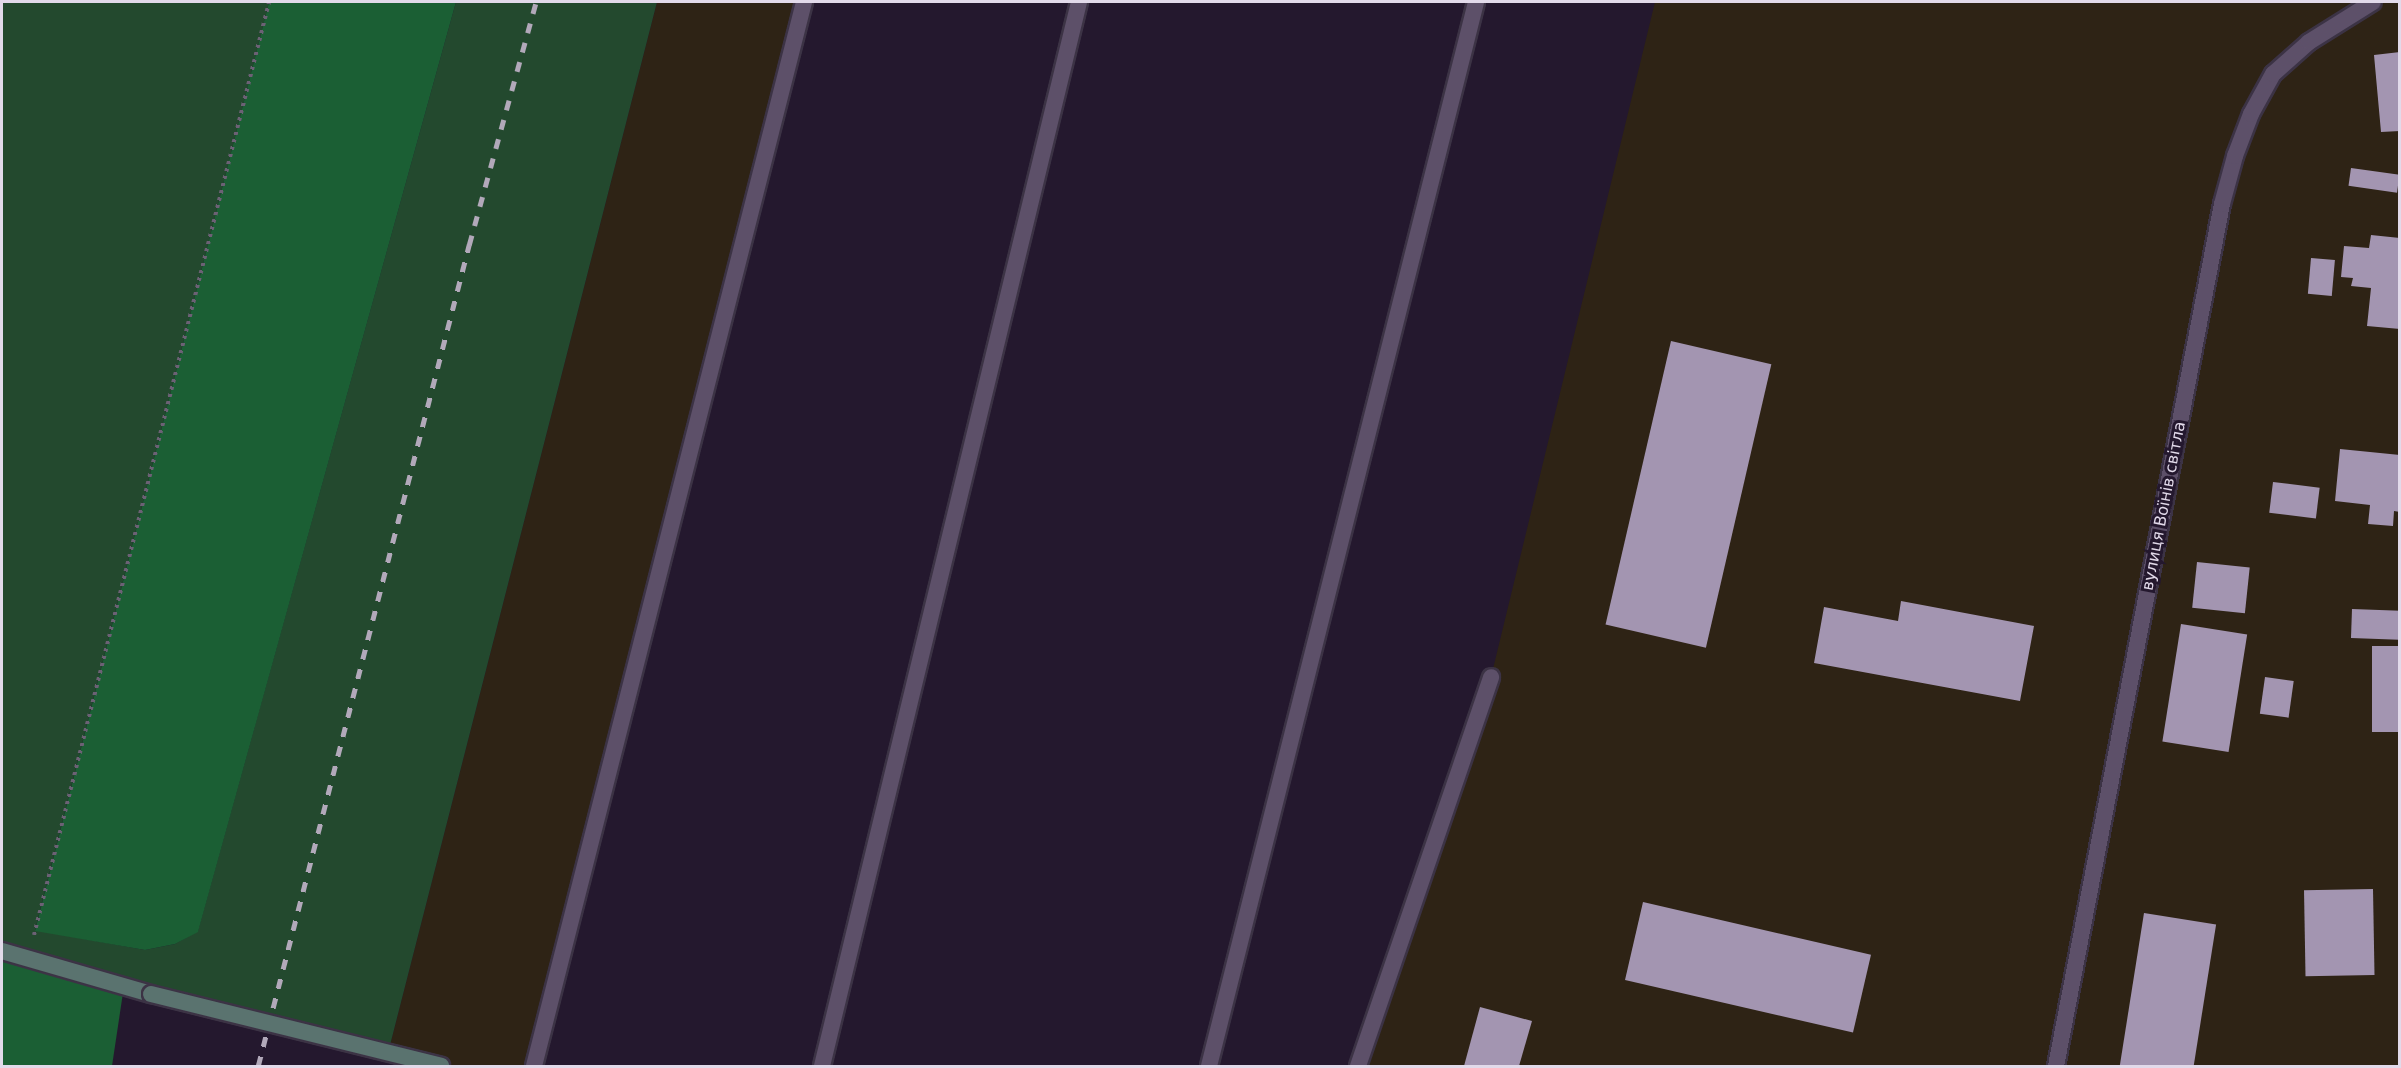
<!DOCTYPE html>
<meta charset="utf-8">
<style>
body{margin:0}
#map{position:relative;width:2401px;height:1068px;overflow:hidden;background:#24182e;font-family:"DejaVu Sans",sans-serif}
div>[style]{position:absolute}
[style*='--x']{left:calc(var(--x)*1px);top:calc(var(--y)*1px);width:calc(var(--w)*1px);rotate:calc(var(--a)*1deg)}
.industrial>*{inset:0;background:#2e2315}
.green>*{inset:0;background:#23492e}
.forest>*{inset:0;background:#1b5f34}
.building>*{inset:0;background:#a395b1;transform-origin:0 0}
.path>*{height:4px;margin-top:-2px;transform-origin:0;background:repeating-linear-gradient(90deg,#6c6175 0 3px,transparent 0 7.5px)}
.roads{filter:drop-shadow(2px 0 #3c3345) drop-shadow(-2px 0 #3c3345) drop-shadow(0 2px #3c3345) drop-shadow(0 -2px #3c3345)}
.service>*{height:16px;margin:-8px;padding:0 8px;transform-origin:8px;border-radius:8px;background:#5d5069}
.minor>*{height:16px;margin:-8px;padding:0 8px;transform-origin:8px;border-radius:8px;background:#5d5069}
.tertiary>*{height:16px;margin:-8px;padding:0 8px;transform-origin:8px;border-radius:8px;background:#5d5069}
.secondary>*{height:16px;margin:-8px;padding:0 8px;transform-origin:8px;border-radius:8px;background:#5a736f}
.rail>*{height:4.5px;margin-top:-2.25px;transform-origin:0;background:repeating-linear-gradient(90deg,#b2a9ba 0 10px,transparent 0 20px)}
.bridges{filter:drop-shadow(2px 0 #3c3345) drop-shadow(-2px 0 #3c3345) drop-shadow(0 2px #3c3345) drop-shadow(0 -2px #3c3345)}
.secondary-bridge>*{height:16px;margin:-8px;padding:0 8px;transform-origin:8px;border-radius:8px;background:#5a736f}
span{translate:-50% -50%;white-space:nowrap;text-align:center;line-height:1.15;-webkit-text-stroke:6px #24182e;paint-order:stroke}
.street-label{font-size:16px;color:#e2daea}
.frame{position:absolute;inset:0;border:3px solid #e2daea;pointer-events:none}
</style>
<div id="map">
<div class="industrial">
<div style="clip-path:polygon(657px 2px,804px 2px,534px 1066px,441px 1066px,388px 1053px)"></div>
<div style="clip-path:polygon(1655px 2px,2399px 2px,2399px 1066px,1358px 1066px,1491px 677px)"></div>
</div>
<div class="green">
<div style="clip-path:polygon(2px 2px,269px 2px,35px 930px,145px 950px,175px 944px,198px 931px,456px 2px,657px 2px,388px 1053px,2px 951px)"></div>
</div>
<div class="forest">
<div style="clip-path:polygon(269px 2px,456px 2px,198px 932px,175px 944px,145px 950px,35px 931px)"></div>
<div style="clip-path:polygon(2px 951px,124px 986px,112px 1066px,2px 1066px)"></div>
</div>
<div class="building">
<div style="clip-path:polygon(2400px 52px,2400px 131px,2381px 132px,2374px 55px)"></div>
<div style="left:2351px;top:168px;width:49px;height:18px;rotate:8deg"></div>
<div style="clip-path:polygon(2371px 235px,2400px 238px,2400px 329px,2367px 326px,2371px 288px,2351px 286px,2353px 278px,2341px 277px,2344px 246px,2369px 248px)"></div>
<div style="left:2311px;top:258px;width:24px;height:36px;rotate:5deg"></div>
<div style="left:1671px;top:341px;width:103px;height:291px;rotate:13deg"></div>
<div style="clip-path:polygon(2340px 449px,2400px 455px,2400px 512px,2394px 511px,2393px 526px,2368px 524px,2370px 505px,2335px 501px)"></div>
<div style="left:2273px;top:482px;width:47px;height:31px;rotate:7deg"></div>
<div style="left:2197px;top:562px;width:53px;height:46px;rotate:6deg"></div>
<div style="clip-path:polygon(1901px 601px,2034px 626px,2020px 701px,1814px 663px,1824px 607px,1898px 621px)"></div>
<div style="left:2352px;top:609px;width:48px;height:29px;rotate:2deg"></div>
<div style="left:2181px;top:624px;width:67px;height:119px;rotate:9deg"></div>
<div style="left:2400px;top:646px;width:86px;height:28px;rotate:90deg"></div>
<div style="left:2265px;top:677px;width:29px;height:37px;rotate:8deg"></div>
<div style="left:2373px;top:889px;width:86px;height:69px;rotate:89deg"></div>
<div style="left:1643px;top:902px;width:234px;height:80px;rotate:13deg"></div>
<div style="left:2144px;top:913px;width:73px;height:155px;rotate:9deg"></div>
<div style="clip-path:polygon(1480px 1007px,1532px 1021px,1519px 1066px,1464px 1066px)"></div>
</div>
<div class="path">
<div style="--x:34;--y:935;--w:962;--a:-75.86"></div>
</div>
<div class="roads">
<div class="service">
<div style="--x:534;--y:1066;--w:1098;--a:-75.76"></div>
<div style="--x:1358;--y:1066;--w:411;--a:-71.1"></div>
</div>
<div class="minor">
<div style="--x:822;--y:1066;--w:1095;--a:-76.42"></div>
<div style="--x:1209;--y:1066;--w:1097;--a:-75.91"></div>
</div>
<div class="tertiary">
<div style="--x:2056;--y:1066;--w:878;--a:-79.1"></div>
<div style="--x:2222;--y:204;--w:50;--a:-74.8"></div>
<div style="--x:2235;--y:156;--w:45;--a:-69.1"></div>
<div style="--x:2251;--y:114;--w:46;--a:-61.2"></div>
<div style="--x:2273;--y:74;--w:48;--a:-41.6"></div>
<div style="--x:2309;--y:42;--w:75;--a:-32"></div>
</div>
<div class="secondary">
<div style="--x:2;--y:951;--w:155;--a:16.1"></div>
</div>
</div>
<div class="rail">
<div style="--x:258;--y:1066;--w:848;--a:-75.59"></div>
<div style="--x:469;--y:245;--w:252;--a:-74.6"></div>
</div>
<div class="bridges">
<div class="secondary-bridge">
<div style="--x:151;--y:994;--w:299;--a:13.9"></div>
</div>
</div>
<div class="street-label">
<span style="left:2164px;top:506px;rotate:-79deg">вулиця Воїнів світла</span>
</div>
<div class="frame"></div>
</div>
